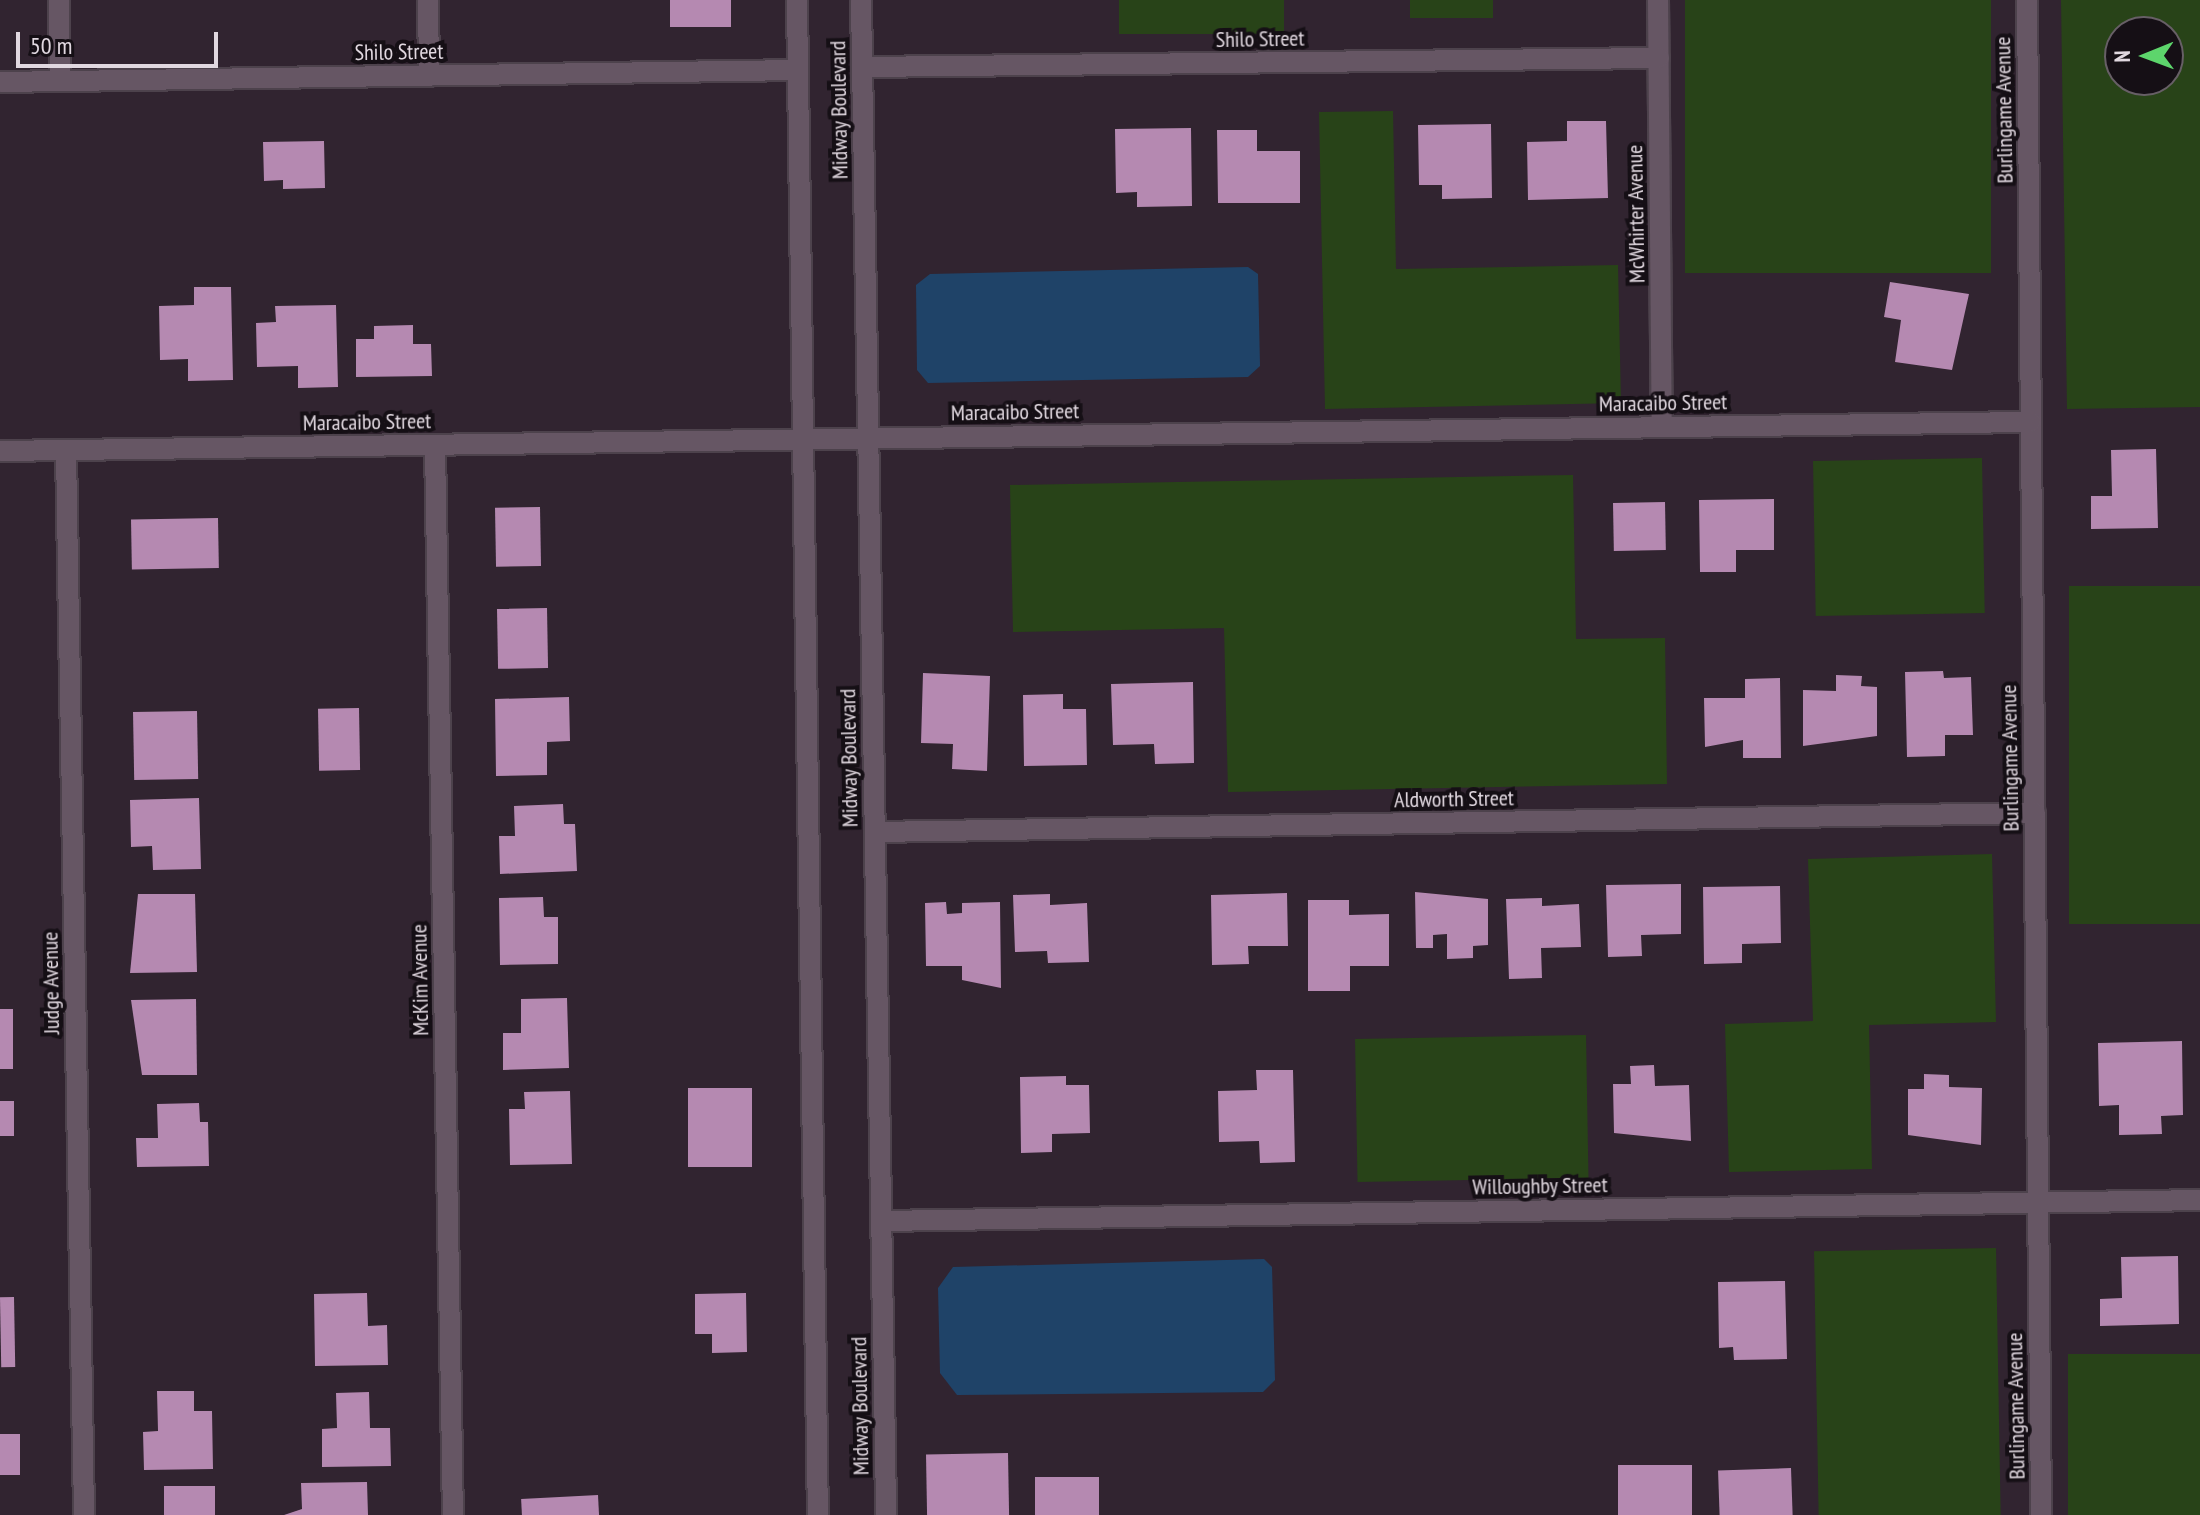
<!DOCTYPE html>
<style>
body{margin:0}
#map{position:relative;width:2200px;height:1515px;overflow:hidden;background:#312430;font-family:"PT Sans Narrow",sans-serif}
div>[style]{position:absolute}
[style*='--x']{left:calc(var(--x)*1px);top:calc(var(--y)*1px);width:calc(var(--w)*1px);rotate:calc(var(--a)*1deg)}
.green>*{inset:0;background:#284318;transform-origin:0 0}
.water>*{inset:0;background:#1f4368}
.building>*{inset:0;background:#b589b1;transform-origin:0 0}
.roads{filter:drop-shadow(2px 0 #4d424c) drop-shadow(-2px 0 #4d424c) drop-shadow(0 2px #4d424c) drop-shadow(0 -2px #4d424c)}
.minor>*{height:20px;margin:-10px;padding:0 10px;transform-origin:10px;border-radius:10px;background:#665664}
.tertiary>*{height:20px;margin:-10px;padding:0 10px;transform-origin:10px;border-radius:10px;background:#665664}
span{translate:-50% -50%;white-space:nowrap;text-align:center;line-height:1.15;-webkit-text-stroke:8px #150f15;paint-order:stroke}
.street-label{font-size:22px;color:#e1d8e0}
.north{position:absolute;left:2104px;top:16px;width:80px;height:80px;box-sizing:border-box;background:#150f15;border:2px solid #675f66;border-radius:50%;rotate:269deg;font-size:22px;font-weight:700;line-height:32px;text-align:center;color:#e1d8e0}
.north::after{content:'';display:block;margin:auto;width:28px;height:36px;background:#5dd56c;clip-path:polygon(50% 0,100% 100%,50% 72%,0 100%)}
.scale{position:absolute;left:16px;top:32px;width:202px;height:36px;box-sizing:border-box;border:4px solid #e1d8e0;border-top:0;padding-left:10px;font-size:24px;line-height:28px;white-space:nowrap;color:#e1d8e0;-webkit-text-stroke:6px #150f15;paint-order:stroke}
</style>
<div id="map">
<div class="green">
<div style="left:1119px;top:0;width:165px;height:34px"></div>
<div style="left:1410px;top:0;width:83px;height:18px"></div>
<div style="left:1685px;top:0;width:306px;height:273px"></div>
<div style="clip-path:polygon(evenodd,2061px 0,2200px 0,2200px 407px,2067px 409px,2061px 0,2120px 32px,2168px 32px,2168px 80px,2120px 80px,2120px 32px)"></div>
<div style="clip-path:polygon(1393px 111px,1396px 269px,1618px 265px,1621px 403px,1325px 409px,1319px 112px)"></div>
<div style="left:1982px;top:458px;width:155px;height:169px;rotate:89deg"></div>
<div style="clip-path:polygon(1573px 475px,1576px 639px,1665px 638px,1667px 784px,1228px 792px,1224px 628px,1013px 632px,1010px 485px)"></div>
<div style="left:2200px;top:586px;width:338px;height:131px;rotate:90deg"></div>
<div style="clip-path:polygon(1992px 854px,1996px 1022px,1869px 1025px,1872px 1169px,1729px 1172px,1725px 1024px,1813px 1021px,1808px 859px)"></div>
<div style="left:1586px;top:1035px;width:143px;height:231px;rotate:89deg"></div>
<div style="left:1996px;top:1248px;width:267px;height:182px;rotate:89deg"></div>
<div style="left:2068px;top:1354px;width:132px;height:161px"></div>
</div>
<div class="water">
<div style="clip-path:polygon(1248px 267px,1258px 274px,1260px 366px,1248px 377px,928px 383px,917px 370px,916px 285px,930px 274px)"></div>
<div style="clip-path:polygon(1264px 1259px,1272px 1267px,1275px 1380px,1263px 1392px,957px 1395px,940px 1373px,938px 1288px,953px 1267px)"></div>
</div>
<div class="building">
<div style="left:670px;top:0;width:61px;height:27px"></div>
<div style="clip-path:polygon(1567px 121px,1606px 121px,1608px 198px,1528px 200px,1527px 142px,1567px 141px)"></div>
<div style="clip-path:polygon(1491px 124px,1492px 198px,1442px 199px,1442px 185px,1419px 185px,1418px 125px)"></div>
<div style="clip-path:polygon(1191px 128px,1192px 206px,1137px 207px,1137px 192px,1116px 193px,1115px 129px)"></div>
<div style="clip-path:polygon(1217px 130px,1257px 130px,1257px 151px,1300px 151px,1300px 203px,1218px 203px)"></div>
<div style="clip-path:polygon(324px 141px,325px 188px,283px 189px,283px 180px,264px 181px,263px 142px)"></div>
<div style="clip-path:polygon(1890px 282px,1969px 294px,1952px 370px,1895px 362px,1901px 320px,1884px 317px)"></div>
<div style="clip-path:polygon(194px 287px,231px 287px,233px 380px,188px 381px,188px 359px,160px 360px,159px 306px,194px 305px)"></div>
<div style="clip-path:polygon(336px 305px,338px 387px,298px 388px,298px 366px,257px 367px,256px 323px,276px 322px,275px 306px)"></div>
<div style="clip-path:polygon(413px 325px,413px 344px,431px 344px,432px 376px,356px 377px,356px 339px,374px 339px,374px 326px)"></div>
<div style="clip-path:polygon(2156px 449px,2158px 528px,2091px 529px,2091px 496px,2112px 496px,2111px 450px)"></div>
<div style="clip-path:polygon(1774px 499px,1774px 550px,1736px 550px,1736px 572px,1700px 572px,1699px 500px)"></div>
<div style="left:1665px;top:502px;width:48px;height:52px;rotate:89deg"></div>
<div style="left:540px;top:507px;width:59px;height:45px;rotate:89deg"></div>
<div style="left:218px;top:518px;width:50px;height:87px;rotate:89deg"></div>
<div style="left:547px;top:608px;width:60px;height:50px;rotate:89deg"></div>
<div style="clip-path:polygon(1943px 671px,1944px 678px,1971px 677px,1973px 735px,1945px 735px,1945px 756px,1907px 757px,1905px 672px)"></div>
<div style="clip-path:polygon(923px 673px,990px 676px,987px 771px,952px 769px,953px 744px,921px 743px)"></div>
<div style="clip-path:polygon(1836px 675px,1862px 676px,1861px 686px,1877px 687px,1877px 736px,1803px 746px,1803px 690px,1836px 691px)"></div>
<div style="clip-path:polygon(1780px 678px,1781px 758px,1743px 758px,1743px 740px,1705px 747px,1704px 698px,1745px 698px,1745px 679px)"></div>
<div style="clip-path:polygon(1193px 682px,1194px 763px,1155px 764px,1154px 744px,1113px 745px,1111px 684px)"></div>
<div style="clip-path:polygon(1063px 694px,1063px 709px,1086px 709px,1087px 765px,1024px 766px,1023px 695px)"></div>
<div style="clip-path:polygon(569px 697px,570px 741px,547px 742px,547px 775px,496px 776px,495px 699px)"></div>
<div style="left:359px;top:708px;width:62px;height:41px;rotate:89deg"></div>
<div style="left:197px;top:711px;width:68px;height:64px;rotate:89deg"></div>
<div style="clip-path:polygon(199px 798px,201px 869px,153px 870px,152px 846px,131px 847px,130px 800px)"></div>
<div style="clip-path:polygon(563px 804px,564px 824px,575px 824px,577px 871px,500px 874px,499px 836px,515px 836px,514px 806px)"></div>
<div style="clip-path:polygon(1681px 884px,1681px 934px,1641px 935px,1642px 956px,1608px 957px,1606px 885px)"></div>
<div style="clip-path:polygon(1780px 886px,1781px 943px,1742px 944px,1742px 963px,1704px 964px,1703px 887px)"></div>
<div style="clip-path:polygon(1415px 892px,1488px 899px,1488px 945px,1473px 946px,1473px 958px,1447px 959px,1447px 934px,1433px 935px,1433px 948px,1416px 948px)"></div>
<div style="clip-path:polygon(1287px 893px,1288px 946px,1248px 946px,1249px 964px,1212px 965px,1211px 895px)"></div>
<div style="clip-path:polygon(138px 894px,195px 894px,197px 972px,130px 973px)"></div>
<div style="clip-path:polygon(1050px 894px,1050px 905px,1087px 903px,1089px 962px,1048px 963px,1047px 951px,1015px 952px,1013px 895px)"></div>
<div style="clip-path:polygon(543px 897px,544px 917px,558px 917px,558px 964px,500px 965px,499px 898px)"></div>
<div style="clip-path:polygon(1542px 898px,1542px 906px,1579px 904px,1581px 947px,1541px 948px,1542px 978px,1509px 979px,1506px 899px)"></div>
<div style="clip-path:polygon(1308px 900px,1349px 900px,1349px 915px,1389px 914px,1389px 966px,1350px 966px,1350px 991px,1308px 991px)"></div>
<div style="clip-path:polygon(946px 902px,947px 914px,962px 913px,962px 903px,1000px 902px,1001px 988px,962px 980px,962px 966px,926px 966px,925px 903px)"></div>
<div style="clip-path:polygon(567px 998px,569px 1068px,503px 1070px,503px 1033px,521px 1033px,521px 999px)"></div>
<div style="clip-path:polygon(196px 999px,197px 1075px,142px 1075px,131px 1000px)"></div>
<div style="left:0;top:1009px;width:13px;height:60px"></div>
<div style="clip-path:polygon(2182px 1041px,2183px 1115px,2161px 1116px,2162px 1134px,2119px 1135px,2119px 1105px,2099px 1106px,2098px 1043px)"></div>
<div style="clip-path:polygon(1654px 1065px,1655px 1086px,1689px 1085px,1691px 1141px,1614px 1133px,1613px 1084px,1631px 1084px,1630px 1066px)"></div>
<div style="clip-path:polygon(1256px 1070px,1293px 1070px,1295px 1162px,1260px 1163px,1259px 1141px,1219px 1142px,1218px 1091px,1257px 1090px)"></div>
<div style="clip-path:polygon(1924px 1074px,1949px 1075px,1949px 1087px,1982px 1088px,1981px 1145px,1908px 1135px,1908px 1089px,1924px 1089px)"></div>
<div style="clip-path:polygon(1066px 1076px,1066px 1085px,1089px 1085px,1090px 1133px,1052px 1134px,1052px 1152px,1021px 1153px,1020px 1077px)"></div>
<div style="left:688px;top:1088px;width:64px;height:79px"></div>
<div style="clip-path:polygon(570px 1091px,572px 1164px,510px 1165px,509px 1109px,525px 1109px,524px 1092px)"></div>
<div style="left:0;top:1101px;width:14px;height:35px"></div>
<div style="clip-path:polygon(199px 1103px,200px 1122px,208px 1122px,209px 1166px,137px 1167px,136px 1138px,158px 1138px,157px 1104px)"></div>
<div style="clip-path:polygon(2178px 1256px,2179px 1324px,2100px 1326px,2100px 1299px,2122px 1298px,2121px 1257px)"></div>
<div style="clip-path:polygon(1785px 1281px,1787px 1359px,1734px 1360px,1733px 1347px,1719px 1348px,1718px 1282px)"></div>
<div style="clip-path:polygon(367px 1293px,368px 1326px,387px 1325px,388px 1365px,315px 1366px,314px 1294px)"></div>
<div style="clip-path:polygon(746px 1293px,747px 1352px,712px 1353px,712px 1334px,695px 1334px,695px 1294px)"></div>
<div style="left:14px;top:1297px;width:70px;height:14px;rotate:89deg"></div>
<div style="clip-path:polygon(157px 1391px,194px 1391px,194px 1411px,212px 1411px,213px 1469px,144px 1470px,143px 1432px,158px 1431px)"></div>
<div style="clip-path:polygon(369px 1392px,370px 1428px,390px 1428px,391px 1466px,322px 1467px,322px 1429px,337px 1428px,336px 1393px)"></div>
<div style="left:0;top:1434px;width:20px;height:41px"></div>
<div style="left:1008px;top:1453px;width:62px;height:82px;rotate:89deg"></div>
<div style="left:1692px;top:1465px;width:50px;height:74px;rotate:90deg"></div>
<div style="left:1791px;top:1468px;width:47px;height:73px;rotate:88deg"></div>
<div style="left:1099px;top:1477px;width:38px;height:64px;rotate:90deg"></div>
<div style="clip-path:polygon(367px 1482px,368px 1515px,284px 1515px,302px 1509px,301px 1483px)"></div>
<div style="left:215px;top:1486px;width:29px;height:51px;rotate:90deg"></div>
<div style="left:598px;top:1495px;width:20px;height:77px;rotate:87deg"></div>
</div>
<div class="roads">
<div class="minor">
<div style="--x:59;--y:0;--w:81;--a:89.3"></div>
<div style="--x:428;--y:0;--w:76;--a:89.2"></div>
<div style="--x:1658;--y:0;--w:427;--a:89.5"></div>
<div style="--x:2027;--y:0;--w:1515;--a:89.47"></div>
<div style="--x:862;--y:67;--w:797;--a:-0.65"></div>
<div style="--x:0;--y:82;--w:798;--a:-0.86"></div>
<div style="--x:435;--y:445;--w:1070;--a:89.04"></div>
<div style="--x:66;--y:450;--w:1065;--a:89.03"></div>
<div style="--x:0;--y:451;--w:2031;--a:-0.82"></div>
<div style="--x:875;--y:832;--w:1160;--a:-0.94"></div>
<div style="--x:881;--y:1221;--w:1319;--a:-0.91"></div>
</div>
<div class="tertiary">
<div style="--x:797;--y:0;--w:1515;--a:89.21"></div>
<div style="--x:861;--y:0;--w:1515;--a:89.05"></div>
</div>
</div>
<div class="street-label">
<span style="left:1260px;top:39px;rotate:-1deg">Shilo Street</span>
<span style="left:399px;top:52px;rotate:-1deg">Shilo Street</span>
<span style="left:839px;top:110px;rotate:-91deg">Midway Boulevard</span>
<span style="left:2004px;top:110px;rotate:-91deg">Burlingame Avenue</span>
<span style="left:1636px;top:214px;rotate:-91deg">McWhirter Avenue</span>
<span style="left:1663px;top:403px;rotate:-1deg">Maracaibo Street</span>
<span style="left:1015px;top:412px;rotate:-1deg">Maracaibo Street</span>
<span style="left:367px;top:422px;rotate:-1deg">Maracaibo Street</span>
<span style="left:849px;top:758px;rotate:-91deg">Midway Boulevard</span>
<span style="left:2010px;top:758px;rotate:-91deg">Burlingame Avenue</span>
<span style="left:1454px;top:799px;rotate:-1deg">Aldworth Street</span>
<span style="left:420px;top:980px;rotate:-91deg">McKim Avenue</span>
<span style="left:51px;top:983px;rotate:-91deg">Judge Avenue</span>
<span style="left:1540px;top:1186px;rotate:-1deg">Willoughby Street</span>
<span style="left:860px;top:1406px;rotate:-91deg">Midway Boulevard</span>
<span style="left:2016px;top:1406px;rotate:-91deg">Burlingame Avenue</span>
</div>
<div class="north">N</div>
<div class="scale">50 m</div>
</div>
